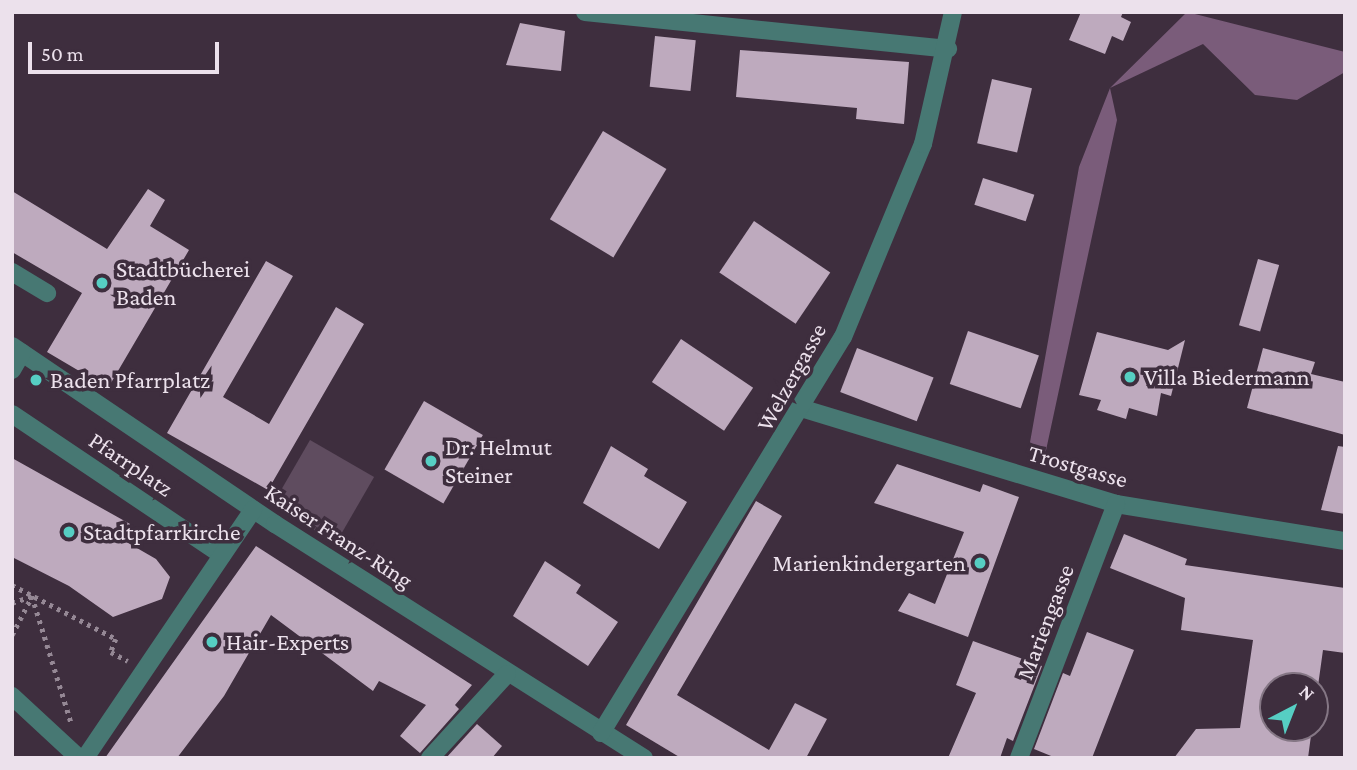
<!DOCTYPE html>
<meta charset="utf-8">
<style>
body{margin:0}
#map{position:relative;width:1357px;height:770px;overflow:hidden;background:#3e2e3e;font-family:"Crimson Pro",serif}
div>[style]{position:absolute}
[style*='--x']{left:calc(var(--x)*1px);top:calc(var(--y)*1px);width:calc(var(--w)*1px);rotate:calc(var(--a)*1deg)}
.green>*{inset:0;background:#5f4c5f;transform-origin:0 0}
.forest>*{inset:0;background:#7a5c7a}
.building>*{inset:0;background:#beaabe;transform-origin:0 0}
.path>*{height:4.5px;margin-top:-2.25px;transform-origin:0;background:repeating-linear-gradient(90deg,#958895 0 3.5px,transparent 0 8.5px)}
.minor>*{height:18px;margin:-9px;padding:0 9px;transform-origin:9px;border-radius:9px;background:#477873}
.dots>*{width:19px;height:19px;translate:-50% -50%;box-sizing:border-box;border:4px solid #3e2e3e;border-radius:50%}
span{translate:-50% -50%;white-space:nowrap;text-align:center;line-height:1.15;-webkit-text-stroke:7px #3e2e3e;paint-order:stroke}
.poi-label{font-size:24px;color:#ece1ec}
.left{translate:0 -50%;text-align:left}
.right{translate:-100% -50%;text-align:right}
.street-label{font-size:24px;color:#ece1ec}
.frame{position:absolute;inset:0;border:14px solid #ece1ec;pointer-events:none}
.north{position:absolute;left:1259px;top:672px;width:70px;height:70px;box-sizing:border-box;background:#3e2e3e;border:2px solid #847684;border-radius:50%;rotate:42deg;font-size:19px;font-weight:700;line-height:28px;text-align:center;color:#ece1ec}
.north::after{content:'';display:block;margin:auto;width:24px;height:32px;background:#56cec3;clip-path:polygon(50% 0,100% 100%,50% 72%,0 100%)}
.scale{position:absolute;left:28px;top:42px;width:191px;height:32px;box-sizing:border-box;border:4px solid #ece1ec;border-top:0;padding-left:9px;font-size:21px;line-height:24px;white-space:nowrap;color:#ece1ec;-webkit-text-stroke:5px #3e2e3e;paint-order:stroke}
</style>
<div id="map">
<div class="green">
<div style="left:310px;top:440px;width:74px;height:76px;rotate:30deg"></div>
</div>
<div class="forest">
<div style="clip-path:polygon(1187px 12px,1345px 52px,1345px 72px,1297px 100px,1255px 95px,1203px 44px,1110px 88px,1117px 120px,1045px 455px,1029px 448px,1079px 167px,1110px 88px)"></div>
</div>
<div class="building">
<div style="clip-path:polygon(1081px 12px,1123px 12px,1121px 17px,1131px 22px,1123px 41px,1112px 36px,1105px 54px,1069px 40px)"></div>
<div style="clip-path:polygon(520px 23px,565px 31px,561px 71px,506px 65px)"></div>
<div style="left:655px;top:36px;width:41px;height:51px;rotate:6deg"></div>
<div style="clip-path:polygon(740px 50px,909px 62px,904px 124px,856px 119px,857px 108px,736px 97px)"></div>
<div style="left:992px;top:79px;width:41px;height:66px;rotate:13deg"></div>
<div style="left:603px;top:131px;width:74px;height:103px;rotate:31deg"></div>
<div style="left:983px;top:178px;width:54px;height:28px;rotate:18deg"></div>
<div style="clip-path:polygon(148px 189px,165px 200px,150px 226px,189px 250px,108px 388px,47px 352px,82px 293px,12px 252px,12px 191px,107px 249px)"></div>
<div style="left:754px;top:221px;width:92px;height:62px;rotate:34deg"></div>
<div style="left:1258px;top:259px;width:22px;height:69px;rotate:16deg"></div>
<div style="clip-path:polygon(266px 261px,293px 276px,223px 397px,269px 424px,336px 307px,364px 324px,268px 490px,167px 433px)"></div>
<div style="left:968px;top:331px;width:75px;height:56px;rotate:19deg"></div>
<div style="clip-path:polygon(1097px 332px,1168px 350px,1185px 340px,1171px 396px,1161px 393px,1157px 416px,1129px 408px,1126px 419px,1097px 410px,1101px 400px,1079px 395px)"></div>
<div style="left:681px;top:339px;width:87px;height:52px;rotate:34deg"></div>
<div style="left:857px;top:348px;width:82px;height:47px;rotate:21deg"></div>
<div style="clip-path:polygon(1263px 348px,1315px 362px,1311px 374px,1345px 382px,1345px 435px,1247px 408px)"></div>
<div style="left:424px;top:401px;width:68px;height:79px;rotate:30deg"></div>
<div style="clip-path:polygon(611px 446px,648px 469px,644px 476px,687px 502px,659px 549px,583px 503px)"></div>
<div style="clip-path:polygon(1338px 446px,1345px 447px,1345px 514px,1321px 510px)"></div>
<div style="clip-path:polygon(12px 458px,130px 524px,123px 540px,156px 559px,170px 577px,162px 599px,113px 617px,69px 586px,12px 557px)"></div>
<div style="clip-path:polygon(897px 464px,980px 492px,983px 484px,1019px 497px,968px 637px,898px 611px,909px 593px,935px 604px,964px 532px,874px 503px)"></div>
<div style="clip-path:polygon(756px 501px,782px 516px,677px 695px,769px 750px,795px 703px,827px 719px,806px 758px,681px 758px,626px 725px)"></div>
<div style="clip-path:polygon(1124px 534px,1187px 559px,1185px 565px,1345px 588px,1345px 653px,1323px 650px,1318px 686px,1273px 686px,1273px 728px,1312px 728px,1308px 758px,1174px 758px,1196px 729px,1240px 728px,1253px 640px,1181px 630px,1185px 598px,1110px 568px)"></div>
<div style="clip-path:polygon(256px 546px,472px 685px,455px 705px,459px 709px,420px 753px,400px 736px,426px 705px,379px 681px,373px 691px,271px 615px,224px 696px,177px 758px,105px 758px)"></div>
<div style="clip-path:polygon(545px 561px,581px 585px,576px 593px,618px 622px,588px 666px,513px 616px)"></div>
<div style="clip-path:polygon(1087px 632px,1134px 650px,1092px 758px,1056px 758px,1034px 749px,1063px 673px,1070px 676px)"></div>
<div style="clip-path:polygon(973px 641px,1042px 666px,1013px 741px,1007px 738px,1000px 758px,948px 758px,976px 693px,956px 685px)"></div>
<div style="clip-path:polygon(477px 724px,502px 746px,492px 758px,446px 758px)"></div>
</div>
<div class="path">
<div style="--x:12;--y:585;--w:117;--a:27.4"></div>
<div style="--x:116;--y:639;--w:14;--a:111"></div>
<div style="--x:111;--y:652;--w:19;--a:28"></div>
<div style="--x:12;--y:603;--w:21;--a:-19"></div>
<div style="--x:32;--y:596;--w:132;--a:72.8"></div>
<div style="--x:12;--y:635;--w:44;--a:-62.9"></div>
</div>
<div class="minor">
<div style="--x:585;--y:12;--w:365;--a:5.8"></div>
<div style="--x:12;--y:272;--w:41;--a:31"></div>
<div style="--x:12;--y:346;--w:318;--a:34.1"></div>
<div style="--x:275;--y:524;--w:437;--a:32.4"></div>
<div style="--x:12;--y:370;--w:20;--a:-60"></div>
<div style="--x:804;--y:409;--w:326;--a:16.9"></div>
<div style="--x:1116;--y:504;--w:232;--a:9.2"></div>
<div style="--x:12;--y:414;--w:253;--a:33.9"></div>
<div style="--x:12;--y:696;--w:91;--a:42.8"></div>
<div style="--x:601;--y:733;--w:464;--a:-58.6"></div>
<div style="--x:843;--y:337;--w:209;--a:-67.5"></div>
<div style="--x:923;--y:144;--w:135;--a:-77.2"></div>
<div style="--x:85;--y:758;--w:300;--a:-55.9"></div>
<div style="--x:430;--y:758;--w:114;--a:-47.5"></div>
<div style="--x:1019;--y:758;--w:272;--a:-69.1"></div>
</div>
<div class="dots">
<div style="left:102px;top:283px;background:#56cec3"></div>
<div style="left:1130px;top:377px;background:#56cec3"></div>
<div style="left:36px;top:380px;background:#56cec3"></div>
<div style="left:431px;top:461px;background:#56cec3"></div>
<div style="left:69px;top:532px;background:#56cec3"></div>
<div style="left:980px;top:563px;background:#56cec3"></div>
<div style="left:212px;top:642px;background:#56cec3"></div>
</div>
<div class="poi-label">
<span class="left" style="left:116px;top:283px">Stadtbücherei<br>Baden</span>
<span class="left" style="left:1144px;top:377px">Villa Biedermann</span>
<span class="left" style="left:50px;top:380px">Baden Pfarrplatz</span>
<span class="left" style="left:445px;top:461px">Dr. Helmut<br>Steiner</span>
<span class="left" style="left:83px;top:532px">Stadtpfarrkirche</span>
<span class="right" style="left:966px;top:563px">Marienkindergarten</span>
<span class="left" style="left:226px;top:642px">Hair-Experts</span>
</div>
<div class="street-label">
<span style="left:791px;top:377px;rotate:-61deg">Welzergasse</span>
<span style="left:131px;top:464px;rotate:34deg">Pfarrplatz</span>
<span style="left:1078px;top:466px;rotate:16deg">Trostgasse</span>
<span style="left:339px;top:536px;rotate:33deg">Kaiser Franz-Ring</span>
<span style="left:1045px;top:622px;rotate:-69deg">Mariengasse</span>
</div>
<div class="frame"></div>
<div class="north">N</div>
<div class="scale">50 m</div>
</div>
